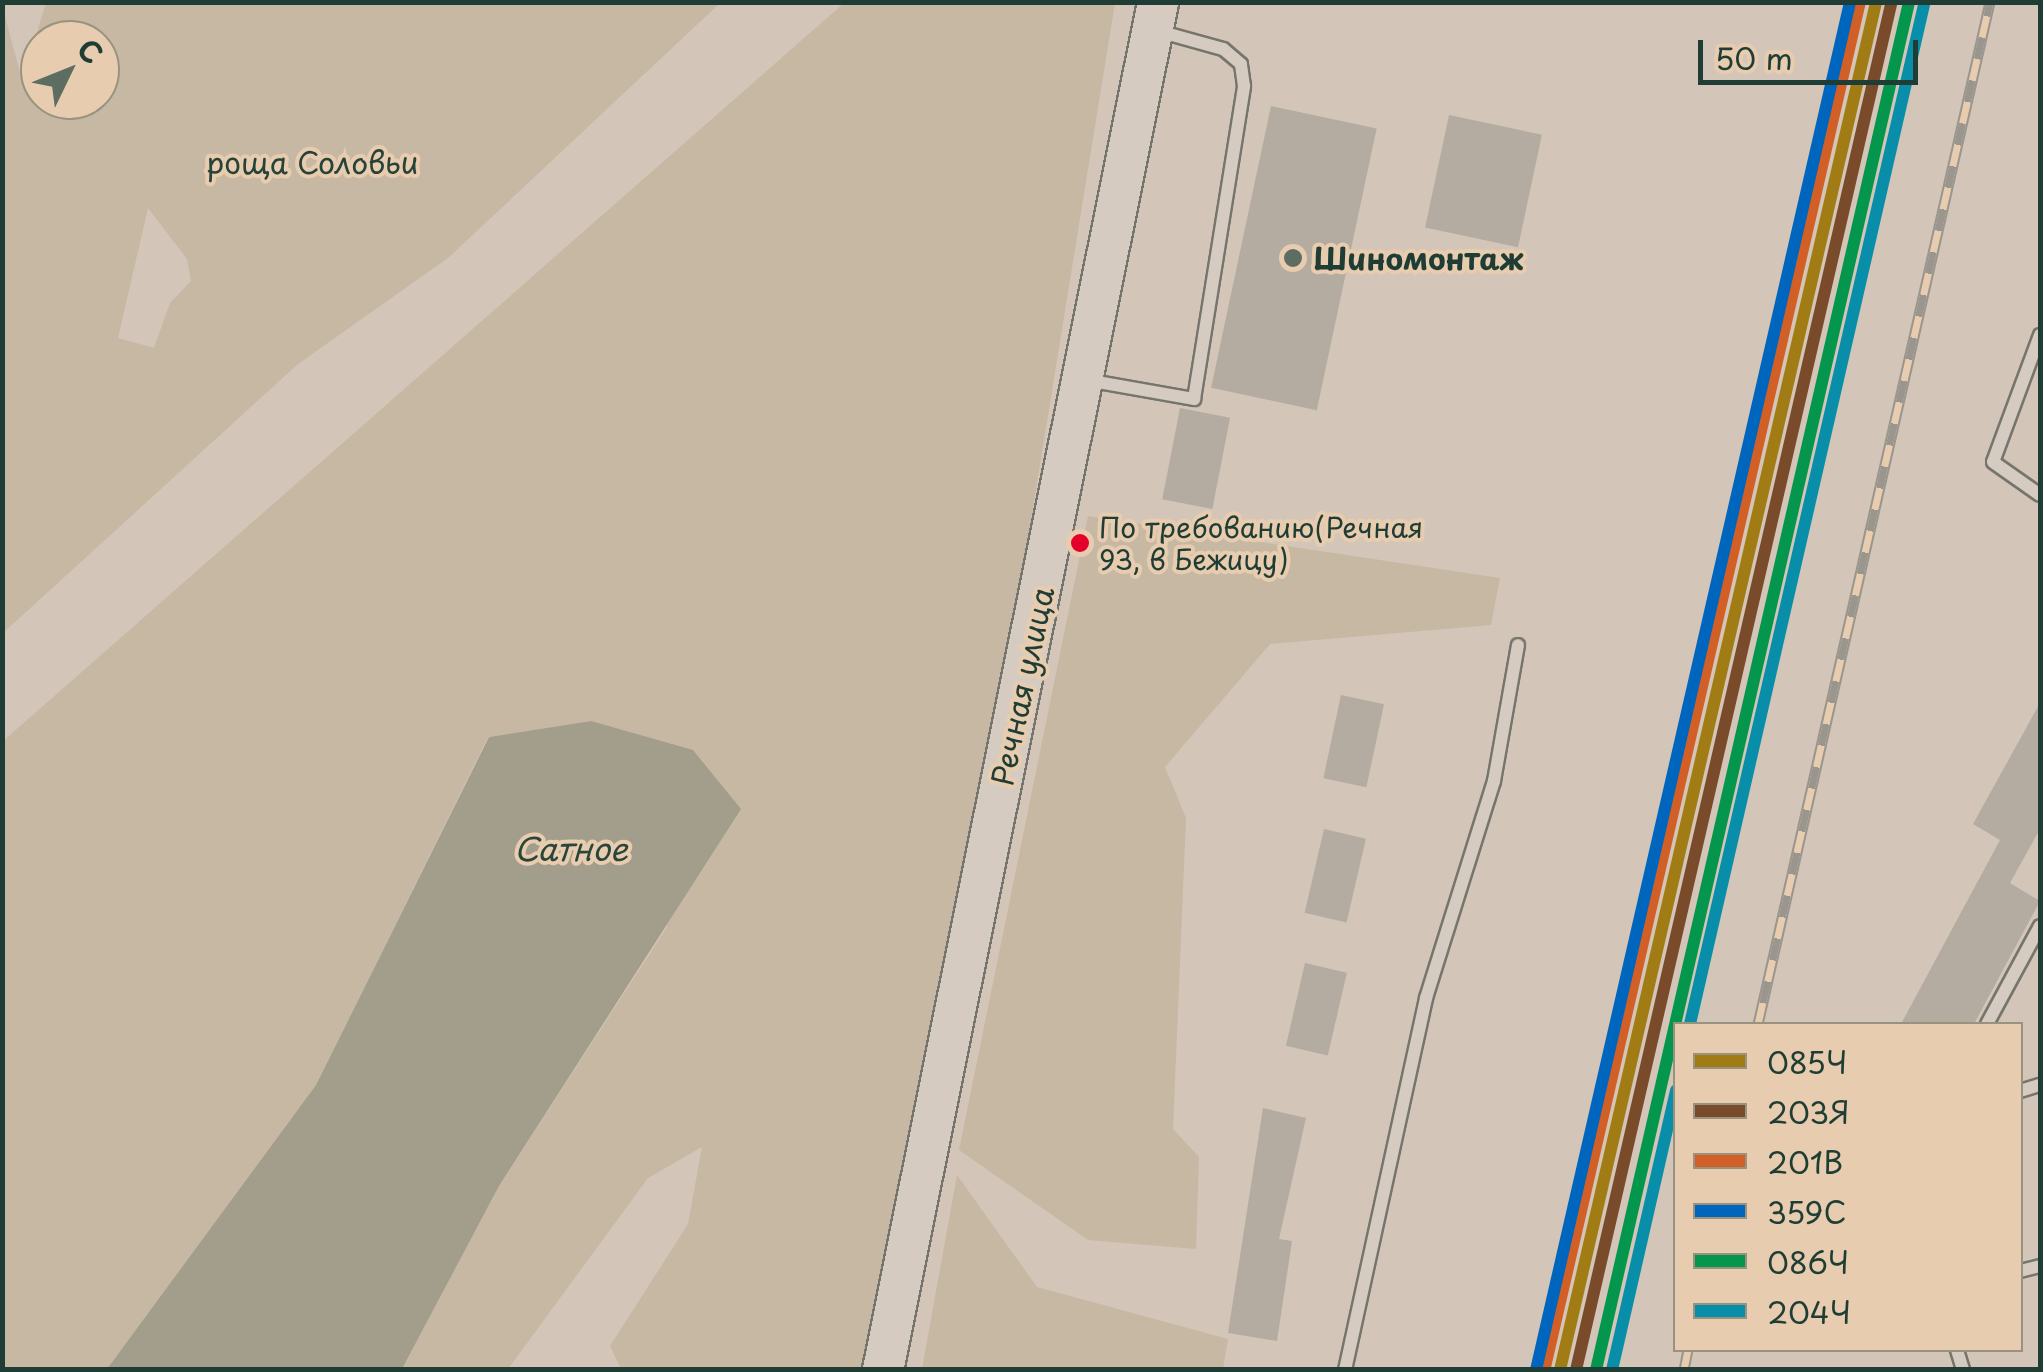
<!DOCTYPE html>
<meta charset="utf-8">
<style>
body{margin:0}
#map{position:relative;width:2043px;height:1372px;overflow:hidden;background:#d3c5b7;font-family:"Playpen Sans",sans-serif}
div>[style]{position:absolute}
[style*='--x']{left:calc(var(--x)*1px);top:calc(var(--y)*1px);width:calc(var(--w)*1px);rotate:calc(var(--a)*1deg)}
.green>*{inset:0;background:#c7b8a4}
.water>*{inset:0;background:#a39d8b}
.building>*{inset:0;background:#b4aca1;transform-origin:0 0}
.roads{filter:drop-shadow(2px 0 #76756d) drop-shadow(-2px 0 #76756d) drop-shadow(0 2px #76756d) drop-shadow(0 -2px #76756d)}
.lane>*{height:12px;margin:-6px;padding:0 6px;transform-origin:6px;border-radius:6px;background:#d5cbc0}
.primary>*{height:40px;margin:-20px;padding:0 20px;transform-origin:20px;border-radius:20px;background:#d5cbc0}
.rail>*{height:11px;margin-top:-5.5px;transform-origin:0;background:repeating-linear-gradient(90deg,#e8ccaf 0 22px,#9a968d 0 44px);box-sizing:border-box;border-block:2px solid #9a968d}
.rail-1>*{height:12px;margin:-6px;padding:0 6px;transform-origin:6px;border-radius:6px;background:#a17c15}
.rail-2>*{height:12px;margin:-6px;padding:0 6px;transform-origin:6px;border-radius:6px;background:#7a4b2a}
.rail-3>*{height:12px;margin:-6px;padding:0 6px;transform-origin:6px;border-radius:6px;background:#d25f25}
.rail-4>*{height:12px;margin:-6px;padding:0 6px;transform-origin:6px;border-radius:6px;background:#0065bd}
.rail-5>*{height:12px;margin:-6px;padding:0 6px;transform-origin:6px;border-radius:6px;background:#05964d}
.rail-6>*{height:12px;margin:-6px;padding:0 6px;transform-origin:6px;border-radius:6px;background:#088ea8}
.dots>*{width:28px;height:28px;translate:-50% -50%;box-sizing:border-box;border:5px solid #e8ccaf;border-radius:50%}
span{translate:-50% -50%;white-space:nowrap;text-align:center;line-height:1.15;-webkit-text-stroke:8px #e8ccaf;paint-order:stroke}
.bus-label{font-size:28px;color:#1f3d34}
.left{translate:0 -50%;text-align:left}
.park-label{font-size:30px;color:#274339}
.poi-label{font-size:30px;color:#1f3d34;font-weight:700}
.street-label{font-size:30px;color:#1f3d34}
.water-label{font-size:32px;color:#2a453b;font-style:italic}
.frame{position:absolute;inset:0;border:5px solid #1f3d34;pointer-events:none}
.legend{position:absolute;left:1673px;top:1022px;width:350px;height:330px;box-sizing:border-box;background:#e8ccaf;border:2px solid #98937e;margin:0;padding:12px 18px;list-style:none;font-size:30px;color:#1f3d34}
.legend li{display:flex;align-items:center;gap:20px;height:50px}
.legend b{width:50px;border:2px solid #98937e}
.north{position:absolute;left:20px;top:20px;width:100px;height:100px;box-sizing:border-box;background:#e8ccaf;border:2px solid #98937e;border-radius:50%;rotate:47deg;font-size:28px;font-weight:700;line-height:40px;text-align:center;color:#1f3d34}
.north::after{content:'';display:block;margin:auto;width:35px;height:45px;background:#5e6d62;clip-path:polygon(50% 0,100% 100%,50% 72%,0 100%)}
.scale{position:absolute;left:1698px;top:40px;width:220px;height:45px;box-sizing:border-box;border:5px solid #1f3d34;border-top:0;padding-left:12px;font-size:30px;line-height:35px;white-space:nowrap;color:#1f3d34;-webkit-text-stroke:8px #e8ccaf;paint-order:stroke}
</style>
<div id="map">
<div class="green">
<div style="clip-path:polygon(evenodd,149px 2px,720px 3px,448px 258px,298px 364px,3px 633px,3px 9px,22px 80px,46px 3px,149px 2px,40px 40px,100px 40px,100px 100px,40px 100px,40px 40px,149px 2px,148px 208px,187px 259px,191px 281px,170px 303px,154px 348px,118px 338px,148px 208px)"></div>
<div style="clip-path:polygon(844px 3px,1115px 3px,1020px 588px,874px 1369px,621px 1369px,610px 1346px,688px 1224px,702px 1147px,648px 1178px,508px 1369px,402px 1369px,499px 1186px,667px 927px,591px 721px,488px 737px,316px 1085px,107px 1369px,3px 1369px,2px 742px)"></div>
<div style="clip-path:polygon(1088px 516px,1500px 578px,1491px 625px,1270px 644px,1165px 767px,1186px 818px,1173px 1129px,1199px 1157px,1196px 1249px,1088px 1240px,959px 1150px)"></div>
<div style="clip-path:polygon(957px 1175px,1037px 1287px,1228px 1339px,1223px 1369px,922px 1369px)"></div>
</div>
<div class="water">
<div style="clip-path:polygon(591px 721px,693px 750px,741px 809px,499px 1186px,402px 1369px,107px 1369px,316px 1085px,489px 737px)"></div>
</div>
<div class="building">
<div style="left:1271px;top:106px;width:108px;height:288px;rotate:12deg"></div>
<div style="left:1449px;top:115px;width:95px;height:115px;rotate:12deg"></div>
<div style="left:1180px;top:408px;width:51px;height:93px;rotate:11deg"></div>
<div style="left:1341px;top:695px;width:44px;height:85px;rotate:12deg"></div>
<div style="clip-path:polygon(2040px 703px,2040px 829px,2010px 883px,2040px 901px,1974px 1024px,1901px 1024px,2000px 840px,1973px 824px)"></div>
<div style="left:1324px;top:829px;width:43px;height:86px;rotate:13deg"></div>
<div style="left:1305px;top:963px;width:43px;height:85px;rotate:13deg"></div>
<div style="clip-path:polygon(1263px 1108px,1306px 1118px,1279px 1239px,1292px 1241px,1277px 1341px,1228px 1333px)"></div>
</div>
<div class="roads">
<div class="lane">
<div style="--x:2040;--y:335;--w:135;--a:110.3"></div>
<div style="--x:1993;--y:462;--w:57;--a:35.1"></div>
<div style="--x:1086;--y:380;--w:110;--a:10"></div>
<div style="--x:1194;--y:399;--w:317;--a:-80.9"></div>
<div style="--x:1244;--y:86;--w:22;--a:-98"></div>
<div style="--x:1241;--y:64;--w:23;--a:-140"></div>
<div style="--x:1223;--y:49;--w:67;--a:-164.5"></div>
<div style="--x:1987;--y:1024;--w:111;--a:-61.6"></div>
<div style="--x:2020;--y:1091;--w:21;--a:-17"></div>
<div style="--x:2020;--y:1271;--w:21;--a:-14"></div>
<div style="--x:1957;--y:1350;--w:21;--a:73"></div>
<div style="--x:1345;--y:1370;--w:381;--a:-77.7"></div>
<div style="--x:1426;--y:998;--w:227;--a:-72.6"></div>
<div style="--x:1494;--y:781;--w:138;--a:-80"></div>
</div>
<div class="primary">
<div style="--x:883;--y:1370;--w:1395;--a:-78.63"></div>
</div>
</div>
<div class="rail">
<div style="--x:1758;--y:1024;--w:1048;--a:-77.21"></div>
<div style="--x:1684;--y:1370;--w:20;--a:-79"></div>
</div>
<div class="rail-1">
<div style="--x:1560;--y:1370;--w:1404;--a:-76.99"></div>
</div>
<div class="rail-2">
<div style="--x:1576;--y:1370;--w:1401;--a:-77.01"></div>
</div>
<div class="rail-3">
<div style="--x:1545;--y:1367;--w:1401;--a:-77.01"></div>
</div>
<div class="rail-4">
<div style="--x:1536;--y:1370;--w:1404;--a:-77.07"></div>
</div>
<div class="rail-5">
<div style="--x:1596;--y:1370;--w:1403;--a:-77.11"></div>
</div>
<div class="rail-6">
<div style="--x:1690;--y:1024;--w:1046;--a:-77.07"></div>
<div style="--x:1612;--y:1370;--w:287;--a:-77.1"></div>
</div>
<div class="dots">
<div style="left:1293px;top:258px;background:#5e6d62"></div>
<div style="left:1080px;top:543px;background:#e4002b"></div>
</div>
<div class="bus-label">
<span class="left" style="left:1099px;top:543px">По требованию(Речная<br>93, в Бежицу)</span>
</div>
<div class="park-label">
<span style="left:312px;top:162px">роща Соловьи</span>
</div>
<div class="poi-label">
<span class="left" style="left:1313px;top:258px">Шиномонтаж</span>
</div>
<div class="street-label">
<span style="left:1022px;top:686px;rotate:-78deg">Речная улица</span>
</div>
<div class="water-label">
<span style="left:571px;top:848px">Сатное</span>
</div>
<div class="frame"></div>
<ul class="legend">
<li><b style="height:12px;background:#a17c15"></b>085Ч</li>
<li><b style="height:12px;background:#7a4b2a"></b>203Я</li>
<li><b style="height:12px;background:#d25f25"></b>201В</li>
<li><b style="height:12px;background:#0065bd"></b>359С</li>
<li><b style="height:12px;background:#05964d"></b>086Ч</li>
<li><b style="height:12px;background:#088ea8"></b>204Ч</li>
</ul>
<div class="north">С</div>
<div class="scale">50 m</div>
</div>
